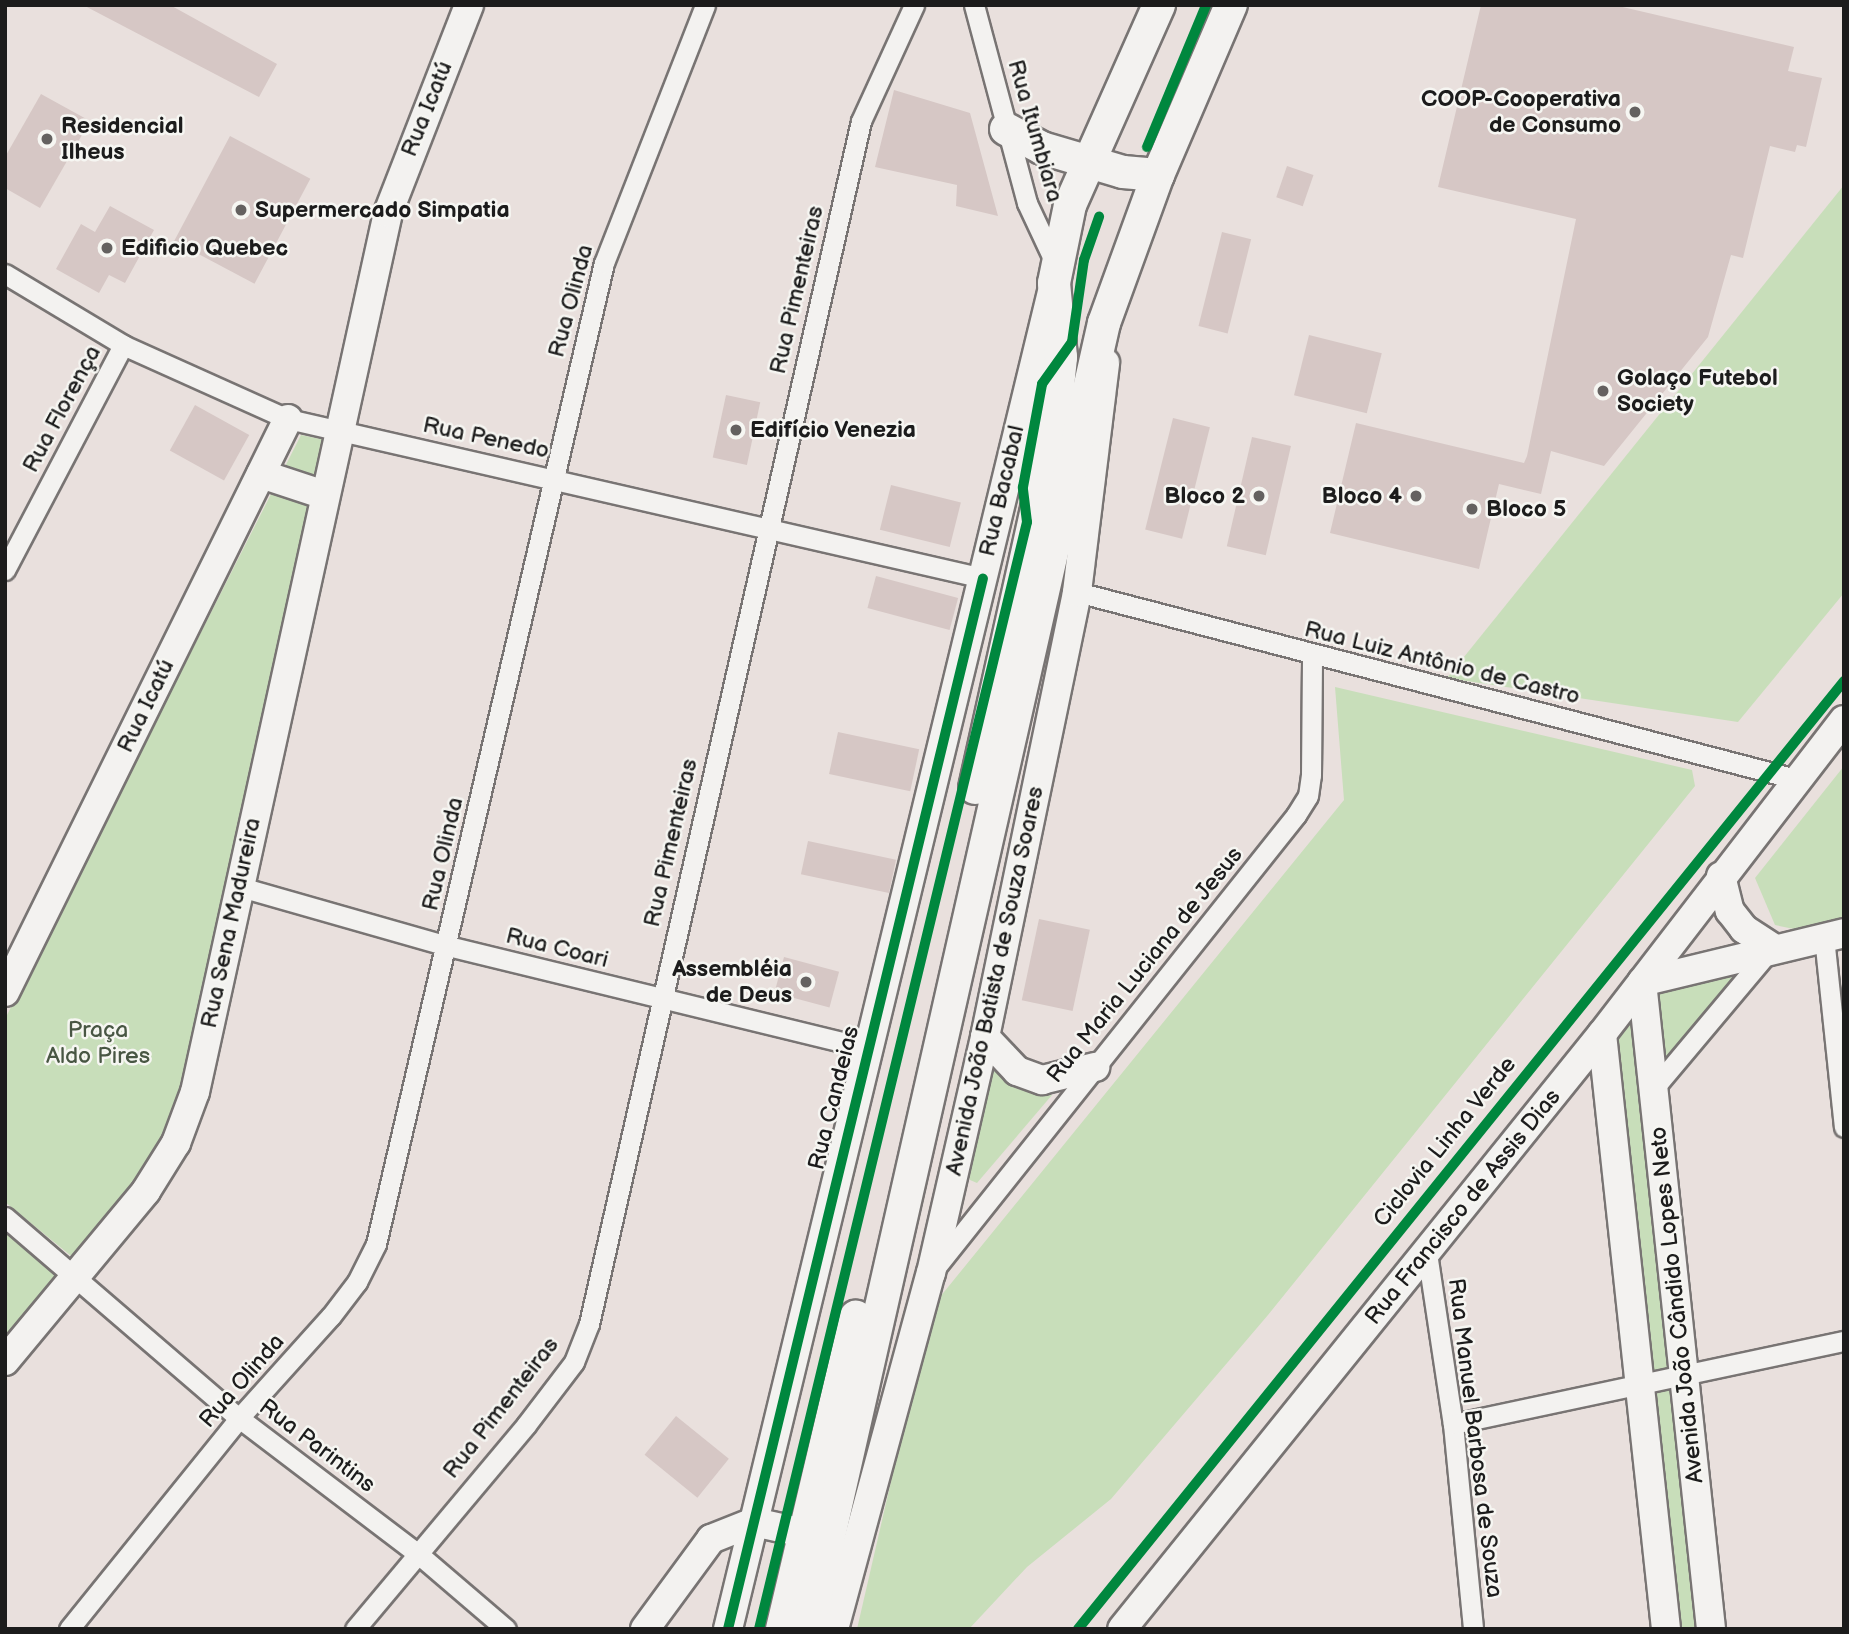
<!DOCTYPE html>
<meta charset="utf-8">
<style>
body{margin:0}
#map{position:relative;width:1849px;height:1634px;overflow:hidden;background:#e9e0dd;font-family:"Balsamiq Sans",sans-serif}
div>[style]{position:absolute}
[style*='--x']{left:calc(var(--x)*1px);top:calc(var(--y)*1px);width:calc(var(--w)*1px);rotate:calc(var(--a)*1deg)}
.green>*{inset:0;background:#c8deba}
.building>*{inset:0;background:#d6c7c5;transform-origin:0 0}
.roads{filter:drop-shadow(2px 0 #787473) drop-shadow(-2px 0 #787473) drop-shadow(0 2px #787473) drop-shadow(0 -2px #787473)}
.street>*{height:19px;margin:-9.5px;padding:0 9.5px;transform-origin:9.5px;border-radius:9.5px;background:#f3f2f0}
.secondary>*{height:28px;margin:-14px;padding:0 14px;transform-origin:14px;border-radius:14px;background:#f3f2f0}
.primary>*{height:32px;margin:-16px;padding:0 16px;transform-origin:16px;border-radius:16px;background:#f3f2f0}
.cycleway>*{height:10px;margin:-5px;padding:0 5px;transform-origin:5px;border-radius:5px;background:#00873e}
.dots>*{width:19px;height:19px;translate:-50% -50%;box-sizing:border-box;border:4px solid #f6f6f2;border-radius:50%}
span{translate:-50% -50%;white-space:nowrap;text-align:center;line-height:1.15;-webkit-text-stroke:5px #f6f6f2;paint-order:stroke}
.poi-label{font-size:23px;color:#1c1c1c;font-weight:700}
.right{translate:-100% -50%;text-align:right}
.left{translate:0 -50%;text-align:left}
.street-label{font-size:23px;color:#1c1c1c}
.park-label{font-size:23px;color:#485643}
.frame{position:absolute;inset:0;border:7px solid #1c1c1c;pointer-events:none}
</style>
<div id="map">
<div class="green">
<div style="clip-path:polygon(1844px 185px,1844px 593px,1738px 722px,1447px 678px)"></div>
<div style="clip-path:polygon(301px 435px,331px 441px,183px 1090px,169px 1141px,76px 1260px,5px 1202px,5px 1019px)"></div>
<div style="clip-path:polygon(1335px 687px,1692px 770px,1695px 786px,1268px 1315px,1111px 1499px,1027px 1567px,969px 1629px,857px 1629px,931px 1308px,1344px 800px)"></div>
<div style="clip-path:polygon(1844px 766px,1844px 920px,1794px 929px,1775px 925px,1755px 878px)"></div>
<div style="clip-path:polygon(1758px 958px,1665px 1060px,1657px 993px)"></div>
<div style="clip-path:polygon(1639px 1008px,1699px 1629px,1681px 1629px,1615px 1037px)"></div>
<div style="clip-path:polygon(993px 1065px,1052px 1095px,977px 1183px,970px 1180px,967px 1171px)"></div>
<div style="clip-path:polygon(5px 1228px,63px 1276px,5px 1347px)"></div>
</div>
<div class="building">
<div style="clip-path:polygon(83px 5px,170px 5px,277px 64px,259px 97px)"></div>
<div style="clip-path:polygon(1481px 5px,1614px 5px,1794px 47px,1788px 71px,1822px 78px,1806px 147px,1797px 145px,1795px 152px,1770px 146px,1743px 258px,1731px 255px,1708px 337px,1604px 466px,1551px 451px,1541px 494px,1499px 484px,1479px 569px,1330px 533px,1356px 423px,1524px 463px,1527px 456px,1576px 219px,1438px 187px)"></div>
<div style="clip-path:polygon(894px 90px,970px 113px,998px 216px,956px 206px,957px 185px,875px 167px)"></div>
<div style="clip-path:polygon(41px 94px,90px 121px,40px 208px,5px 188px,5px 157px)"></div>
<div style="left:230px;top:136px;width:91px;height:119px;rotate:28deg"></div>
<div style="left:1287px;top:166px;width:28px;height:33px;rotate:19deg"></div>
<div style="clip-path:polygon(110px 206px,154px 230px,125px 283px,109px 275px,99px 293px,56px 269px,81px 224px,95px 232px)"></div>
<div style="left:1222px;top:232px;width:30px;height:97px;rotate:14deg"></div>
<div style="left:1309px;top:335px;width:75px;height:62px;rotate:14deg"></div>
<div style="left:726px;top:395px;width:35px;height:64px;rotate:12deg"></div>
<div style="left:195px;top:405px;width:62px;height:52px;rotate:29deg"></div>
<div style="left:1173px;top:418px;width:38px;height:115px;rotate:14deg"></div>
<div style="left:1252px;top:437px;width:40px;height:112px;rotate:13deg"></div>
<div style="left:891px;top:485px;width:72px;height:46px;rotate:14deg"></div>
<div style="left:876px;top:576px;width:85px;height:33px;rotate:15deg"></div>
<div style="left:838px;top:732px;width:83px;height:43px;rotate:12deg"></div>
<div style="left:808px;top:841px;width:90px;height:34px;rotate:12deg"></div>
<div style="left:1039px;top:919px;width:52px;height:83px;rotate:12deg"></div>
<div style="left:784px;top:957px;width:57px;height:37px;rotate:15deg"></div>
<div style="left:676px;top:1416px;width:68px;height:50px;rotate:39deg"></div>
</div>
<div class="roads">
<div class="street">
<div style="--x:974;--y:5;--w:205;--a:75"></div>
<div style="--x:1027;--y:203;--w:71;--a:64.9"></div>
<div style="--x:5;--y:274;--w:138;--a:31"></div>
<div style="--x:123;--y:345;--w:181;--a:24.2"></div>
<div style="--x:288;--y:419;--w:713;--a:12.89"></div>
<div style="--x:5;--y:570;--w:254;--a:-62.3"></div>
<div style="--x:1077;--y:592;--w:743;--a:14.58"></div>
<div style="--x:237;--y:886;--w:219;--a:15.9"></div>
<div style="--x:448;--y:946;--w:432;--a:13.7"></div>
<div style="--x:1824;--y:937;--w:191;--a:84"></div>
<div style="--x:1655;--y:1087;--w:177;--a:-50"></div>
<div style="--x:5;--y:1217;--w:308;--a:40.7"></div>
<div style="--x:239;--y:1418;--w:223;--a:37.2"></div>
<div style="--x:417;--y:1553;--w:117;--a:40.5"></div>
<div style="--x:1427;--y:1253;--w:173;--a:81.4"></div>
<div style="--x:1453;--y:1424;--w:206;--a:84.4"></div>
<div style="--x:936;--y:1267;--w:578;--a:-51.46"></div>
<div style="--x:1296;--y:815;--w:22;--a:-58"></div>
<div style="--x:1308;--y:796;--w:21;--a:-82"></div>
<div style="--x:1311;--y:775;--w:120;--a:-89.5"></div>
<div style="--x:1453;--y:1424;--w:400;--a:-12"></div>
<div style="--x:69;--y:1629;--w:271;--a:-51.1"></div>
<div style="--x:239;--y:1418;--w:137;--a:-48"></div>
<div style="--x:331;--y:1316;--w:43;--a:-52.6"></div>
<div style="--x:357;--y:1282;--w:42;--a:-63.4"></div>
<div style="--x:376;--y:1244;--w:1007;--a:-76.92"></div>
<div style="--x:604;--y:263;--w:277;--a:-68.6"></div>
<div style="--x:355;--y:1629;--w:266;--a:-50"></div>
<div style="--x:526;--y:1425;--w:79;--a:-52.7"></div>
<div style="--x:574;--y:1362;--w:41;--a:-68.5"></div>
<div style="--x:589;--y:1324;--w:1233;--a:-77.26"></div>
<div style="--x:861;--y:121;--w:128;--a:-65.4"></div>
</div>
<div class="secondary">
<div style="--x:261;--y:474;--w:67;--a:18.2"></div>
<div style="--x:1721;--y:876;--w:36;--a:76"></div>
<div style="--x:1730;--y:911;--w:23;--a:52"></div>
<div style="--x:1744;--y:929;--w:33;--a:33"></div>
<div style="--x:1642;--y:982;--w:651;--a:83.91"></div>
<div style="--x:1642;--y:982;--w:208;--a:-13.6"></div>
<div style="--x:5;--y:992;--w:639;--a:-63.72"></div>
<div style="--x:1602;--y:1034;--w:598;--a:83.86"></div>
<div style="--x:985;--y:1037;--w:47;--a:46.7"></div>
<div style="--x:1017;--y:1071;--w:27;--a:20"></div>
<div style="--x:1042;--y:1080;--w:55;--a:-13.8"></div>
<div style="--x:5;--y:1361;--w:221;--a:-50.3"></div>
<div style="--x:146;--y:1191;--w:57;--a:-58"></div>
<div style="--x:176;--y:1143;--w:54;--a:-69.6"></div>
<div style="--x:195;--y:1092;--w:900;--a:-77.62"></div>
<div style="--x:388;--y:213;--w:223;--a:-68.7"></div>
<div style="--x:645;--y:1629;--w:112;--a:-53.7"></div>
<div style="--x:711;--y:1539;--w:46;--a:-21.6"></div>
<div style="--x:754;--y:1522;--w:74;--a:12.5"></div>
<div style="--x:728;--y:1629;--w:1380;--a:-76.38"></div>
<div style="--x:834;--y:1629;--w:369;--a:-74.8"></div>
<div style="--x:931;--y:1273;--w:242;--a:-77.1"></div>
<div style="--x:985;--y:1037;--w:454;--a:-78.3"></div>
<div style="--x:1077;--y:592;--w:231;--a:-83"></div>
<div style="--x:1122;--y:1629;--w:764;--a:-51.11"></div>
<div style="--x:1602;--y:1034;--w:396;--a:-52.4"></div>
</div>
<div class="primary">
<div style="--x:1006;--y:129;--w:41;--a:27.8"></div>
<div style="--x:1042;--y:148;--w:84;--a:16.5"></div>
<div style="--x:1123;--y:172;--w:35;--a:5"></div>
<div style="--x:975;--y:788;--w:362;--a:-77.5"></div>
<div style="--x:1053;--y:435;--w:78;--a:-84.1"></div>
<div style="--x:1061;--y:357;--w:74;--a:-95.4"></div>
<div style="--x:1054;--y:283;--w:80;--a:-78.4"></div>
<div style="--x:1070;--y:205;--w:219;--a:-66"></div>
<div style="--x:782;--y:1629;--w:321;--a:-76.7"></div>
<div style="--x:808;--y:1629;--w:1339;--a:-77.23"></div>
<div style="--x:1104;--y:323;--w:158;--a:-70"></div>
<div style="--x:1158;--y:175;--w:185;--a:-66.8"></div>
</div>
</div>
<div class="cycleway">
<div style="--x:1147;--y:147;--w:154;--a:-67.4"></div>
<div style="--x:728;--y:1629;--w:1081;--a:-76.36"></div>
<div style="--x:759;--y:1629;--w:1139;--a:-76.39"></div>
<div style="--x:1027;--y:522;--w:35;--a:-97"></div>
<div style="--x:1023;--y:487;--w:105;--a:-79.5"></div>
<div style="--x:1042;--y:384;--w:52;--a:-54.5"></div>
<div style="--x:1072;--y:342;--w:83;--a:-81.7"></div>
<div style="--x:1084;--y:260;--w:46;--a:-70.8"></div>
<div style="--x:1078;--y:1629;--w:1219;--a:-51.06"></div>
</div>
<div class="dots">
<div style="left:1635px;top:112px;background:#646160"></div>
<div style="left:47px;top:139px;background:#646160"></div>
<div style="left:241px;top:210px;background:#646160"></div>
<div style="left:107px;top:248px;background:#646160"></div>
<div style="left:1603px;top:391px;background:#646160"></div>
<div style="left:736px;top:430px;background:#646160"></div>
<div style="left:1259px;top:496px;background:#646160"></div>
<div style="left:1416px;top:496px;background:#646160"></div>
<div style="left:1472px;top:509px;background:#646160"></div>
<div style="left:806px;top:982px;background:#646160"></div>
</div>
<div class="poi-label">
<span class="right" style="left:1621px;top:112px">COOP-Cooperativa<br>de Consumo</span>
<span class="left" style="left:61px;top:139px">Residencial<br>Ilheus</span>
<span class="left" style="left:255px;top:210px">Supermercado Simpatia</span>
<span class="left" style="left:121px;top:248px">Edificio Quebec</span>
<span class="left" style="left:1617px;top:391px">Golaço Futebol<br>Society</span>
<span class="left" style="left:750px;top:430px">Edifício Venezia</span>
<span class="right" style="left:1245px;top:496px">Bloco 2</span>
<span class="right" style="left:1402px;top:496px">Bloco 4</span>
<span class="left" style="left:1486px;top:509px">Bloco 5</span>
<span class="right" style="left:792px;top:982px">Assembléia<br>de Deus</span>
</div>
<div class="street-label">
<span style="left:427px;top:109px;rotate:-68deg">Rua Icatú</span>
<span style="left:1035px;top:131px;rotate:74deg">Rua Itumbiara</span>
<span style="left:797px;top:290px;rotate:-77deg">Rua Pimenteiras</span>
<span style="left:571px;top:301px;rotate:-75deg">Rua Olinda</span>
<span style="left:62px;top:409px;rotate:-62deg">Rua Florença</span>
<span style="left:486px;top:438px;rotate:12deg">Rua Penedo</span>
<span style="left:1002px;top:491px;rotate:-77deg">Rua Bacabal</span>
<span style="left:1442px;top:663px;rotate:14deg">Rua Luiz Antônio de Castro</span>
<span style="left:146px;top:706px;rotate:-64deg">Rua Icatú</span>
<span style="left:671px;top:843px;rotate:-77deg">Rua Pimenteiras</span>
<span style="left:443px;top:854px;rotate:-77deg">Rua Olinda</span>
<span style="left:231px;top:923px;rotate:-78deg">Rua Sena Madureira</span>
<span style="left:557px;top:948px;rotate:14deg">Rua Coari</span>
<span style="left:1145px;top:965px;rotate:-51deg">Rua Maria Luciana de Jesus</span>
<span style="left:995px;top:981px;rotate:-78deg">Avenida João Batista de Souza Soares</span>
<span style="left:834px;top:1098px;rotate:-76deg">Rua Candeias</span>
<span style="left:1445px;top:1142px;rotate:-51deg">Ciclovia Linha Verde</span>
<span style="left:1463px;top:1207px;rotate:-51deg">Rua Francisco de Assis Dias</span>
<span style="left:1677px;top:1305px;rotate:-96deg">Avenida João Cândido Lopes Neto</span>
<span style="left:242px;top:1381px;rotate:-49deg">Rua Olinda</span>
<span style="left:501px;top:1408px;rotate:-52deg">Rua Pimenteiras</span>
<span style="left:1475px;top:1438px;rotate:83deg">Rua Manuel Barbosa de Souza</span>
<span style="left:317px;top:1446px;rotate:37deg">Rua Parintins</span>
</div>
<div class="park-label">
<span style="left:98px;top:1043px">Praça<br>Aldo Pires</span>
</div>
<div class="frame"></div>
</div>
